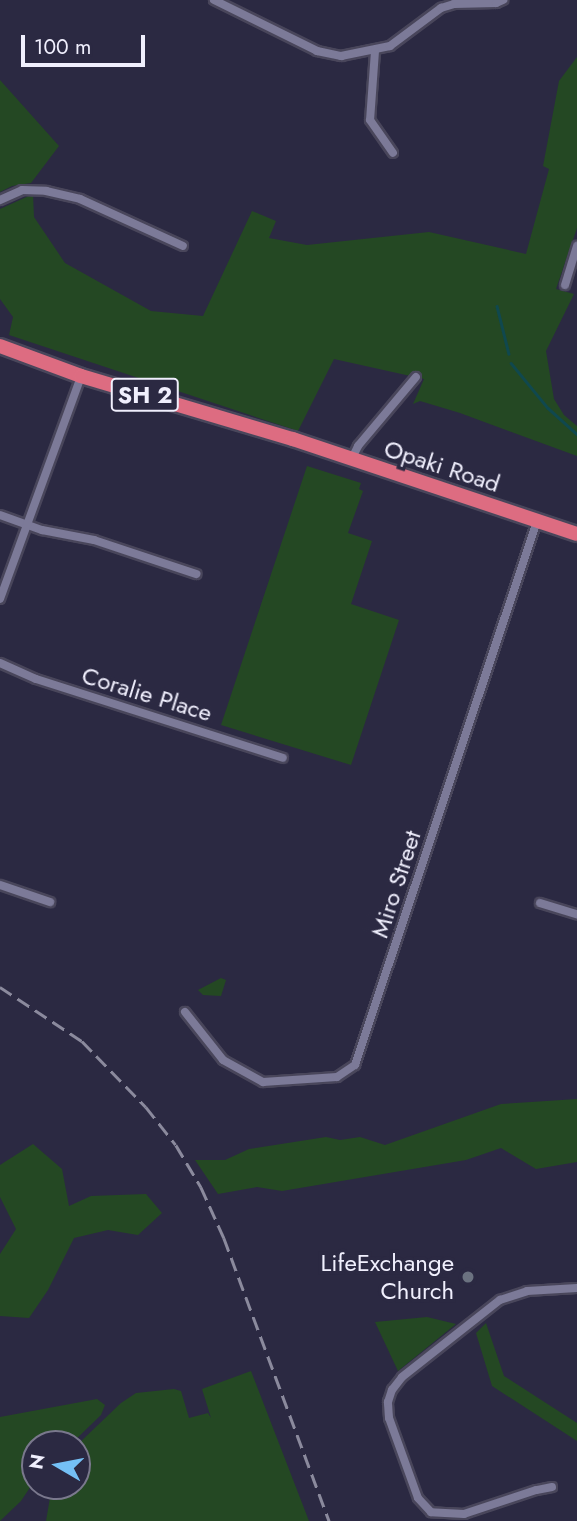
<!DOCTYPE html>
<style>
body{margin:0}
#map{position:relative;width:577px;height:1521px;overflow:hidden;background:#2b2942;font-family:Jost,sans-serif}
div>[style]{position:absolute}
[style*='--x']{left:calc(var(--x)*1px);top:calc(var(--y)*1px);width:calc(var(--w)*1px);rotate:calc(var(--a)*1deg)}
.green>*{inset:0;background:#244823}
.stream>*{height:2.5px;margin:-1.25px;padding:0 1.25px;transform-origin:1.25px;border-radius:1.25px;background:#10484e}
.roads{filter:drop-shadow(2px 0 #49465b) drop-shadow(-2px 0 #49465b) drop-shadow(0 2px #49465b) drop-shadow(0 -2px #49465b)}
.minor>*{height:8px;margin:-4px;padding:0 4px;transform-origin:4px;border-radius:4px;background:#7c7a98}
.trunk>*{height:14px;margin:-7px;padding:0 7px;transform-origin:7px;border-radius:7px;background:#dd6c81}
.rail>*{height:2.5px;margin-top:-1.25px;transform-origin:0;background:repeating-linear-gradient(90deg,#8b8a9d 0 14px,transparent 0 21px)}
.dots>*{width:19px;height:19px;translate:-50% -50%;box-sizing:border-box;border:4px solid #2b2942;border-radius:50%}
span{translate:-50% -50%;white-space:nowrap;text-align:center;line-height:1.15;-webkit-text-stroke:7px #2b2942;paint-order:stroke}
.shield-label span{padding:2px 5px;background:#2b2942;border:2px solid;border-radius:5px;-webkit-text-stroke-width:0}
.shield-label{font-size:23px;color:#f0effd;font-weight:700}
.street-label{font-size:24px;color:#f0effd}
.poi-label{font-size:24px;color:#f0effd}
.right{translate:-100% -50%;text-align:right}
.north{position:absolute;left:21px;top:1430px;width:70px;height:70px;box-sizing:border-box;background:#2b2942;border:2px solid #7a788d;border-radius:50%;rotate:280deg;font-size:19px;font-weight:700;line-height:28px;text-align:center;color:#f0effd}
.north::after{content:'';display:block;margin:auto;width:24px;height:32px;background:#74c0f6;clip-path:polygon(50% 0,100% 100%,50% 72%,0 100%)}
.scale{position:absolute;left:21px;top:35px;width:124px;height:32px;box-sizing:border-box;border:4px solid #f0effd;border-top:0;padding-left:9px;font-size:21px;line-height:24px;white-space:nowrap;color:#f0effd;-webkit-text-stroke:5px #2b2942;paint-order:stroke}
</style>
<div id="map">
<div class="green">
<div style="clip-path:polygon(577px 57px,577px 228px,556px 289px,574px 294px,546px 351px,554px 399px,564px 415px,577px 426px,577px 456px,460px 413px,420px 401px,413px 404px,424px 379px,334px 359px,298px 431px,9px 335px,13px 317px,0 299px,0 209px,33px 194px,34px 217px,65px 263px,151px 311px,203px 316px,252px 211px,276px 221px,269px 238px,307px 245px,429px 232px,526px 254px,549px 169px,543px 166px,559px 81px)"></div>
<div style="clip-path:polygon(0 80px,59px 146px,31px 183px,12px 186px,0 192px)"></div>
<div style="clip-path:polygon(307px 466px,361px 483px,359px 489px,363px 491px,348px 533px,372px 541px,351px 604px,399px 620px,351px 765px,221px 725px)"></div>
<div style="clip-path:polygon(221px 978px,226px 980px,221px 996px,203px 995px,198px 990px)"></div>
<div style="clip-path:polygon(577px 1099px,577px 1162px,536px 1169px,501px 1148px,466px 1160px,282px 1191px,257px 1187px,218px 1194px,195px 1160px,225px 1160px,249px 1149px,326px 1137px,340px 1140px,360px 1137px,385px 1145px,501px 1104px)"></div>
<div style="clip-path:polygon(33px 1144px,62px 1169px,69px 1206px,91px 1196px,146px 1194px,162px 1213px,138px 1235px,108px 1230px,74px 1238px,48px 1290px,29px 1318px,0 1316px,0 1254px,16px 1229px,0 1197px,0 1165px)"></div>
<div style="clip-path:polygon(427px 1317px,456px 1324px,398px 1371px,375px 1322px)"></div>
<div style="clip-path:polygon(486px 1323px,504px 1376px,577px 1423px,577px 1441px,492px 1386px,476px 1333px)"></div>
<div style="clip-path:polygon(251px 1371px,309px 1521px,46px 1521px,52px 1486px,77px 1486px,77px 1445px,121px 1403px,136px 1393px,174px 1389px,181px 1391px,189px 1418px,208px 1413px,211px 1418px,202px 1389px)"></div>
<div style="clip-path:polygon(97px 1399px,105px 1405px,101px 1415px,71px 1444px,35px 1444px,35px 1480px,21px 1501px,0 1521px,0 1417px)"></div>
</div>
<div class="stream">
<div style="--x:497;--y:306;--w:49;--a:76"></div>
<div style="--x:511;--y:363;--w:58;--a:50.6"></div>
<div style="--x:548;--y:408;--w:39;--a:42"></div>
</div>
<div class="roads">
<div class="minor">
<div style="--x:214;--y:0;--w:115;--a:26.3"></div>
<div style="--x:317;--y:51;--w:25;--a:12"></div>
<div style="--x:341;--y:56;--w:50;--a:-11.5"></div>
<div style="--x:390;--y:46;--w:64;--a:-36.7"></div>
<div style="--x:441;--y:8;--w:14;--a:-17"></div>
<div style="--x:454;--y:4;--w:42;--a:-1.4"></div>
<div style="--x:496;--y:3;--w:8;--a:-23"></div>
<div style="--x:375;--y:51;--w:69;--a:94.1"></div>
<div style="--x:370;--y:120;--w:40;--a:55.1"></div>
<div style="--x:0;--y:200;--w:24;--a:-24"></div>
<div style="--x:22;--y:190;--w:24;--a:2"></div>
<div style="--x:46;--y:191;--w:35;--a:13"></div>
<div style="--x:80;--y:199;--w:113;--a:24.5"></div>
<div style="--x:565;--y:285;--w:41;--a:-72.9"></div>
<div style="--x:351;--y:460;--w:16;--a:-63"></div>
<div style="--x:358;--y:446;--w:90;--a:-50"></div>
<div style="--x:0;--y:515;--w:45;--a:19.7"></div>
<div style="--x:42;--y:530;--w:53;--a:10.9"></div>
<div style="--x:94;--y:540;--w:108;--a:18.4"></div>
<div style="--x:0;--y:599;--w:237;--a:-70"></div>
<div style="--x:0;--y:663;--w:39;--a:24"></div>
<div style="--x:36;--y:679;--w:259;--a:17.7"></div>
<div style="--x:0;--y:885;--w:53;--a:18.8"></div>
<div style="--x:540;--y:903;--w:39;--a:17"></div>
<div style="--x:185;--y:1012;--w:61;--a:51.6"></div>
<div style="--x:223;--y:1060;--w:46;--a:28.8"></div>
<div style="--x:263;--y:1082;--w:74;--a:-3.9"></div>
<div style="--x:337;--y:1077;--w:22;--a:-34"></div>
<div style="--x:355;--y:1065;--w:574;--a:-71.5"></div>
<div style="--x:552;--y:1487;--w:16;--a:169"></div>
<div style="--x:536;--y:1490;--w:76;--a:161.6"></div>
<div style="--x:464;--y:1514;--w:33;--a:-177"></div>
<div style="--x:431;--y:1512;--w:19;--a:-133"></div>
<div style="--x:418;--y:1498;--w:85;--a:-109.9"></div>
<div style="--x:389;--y:1418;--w:16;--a:-94"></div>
<div style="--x:388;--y:1402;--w:13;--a:-72"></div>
<div style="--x:392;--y:1390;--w:16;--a:-52"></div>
<div style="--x:402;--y:1377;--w:125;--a:-38.2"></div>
<div style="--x:500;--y:1300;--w:28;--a:-18"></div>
<div style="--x:527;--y:1291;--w:50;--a:-3.4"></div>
</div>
<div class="trunk">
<div style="--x:0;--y:346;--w:86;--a:20.3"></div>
<div style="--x:81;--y:376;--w:221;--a:16.6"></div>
<div style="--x:293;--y:439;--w:299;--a:18.5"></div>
</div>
</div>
<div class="rail">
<div style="--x:0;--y:987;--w:98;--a:33.4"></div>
<div style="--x:82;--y:1041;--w:92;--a:45.9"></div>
<div style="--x:146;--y:1107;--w:48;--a:51.7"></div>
<div style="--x:176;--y:1145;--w:49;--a:59.2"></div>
<div style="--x:201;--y:1187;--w:56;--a:65.7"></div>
<div style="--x:224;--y:1238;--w:302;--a:69.6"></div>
</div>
<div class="dots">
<div style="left:468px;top:1277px;background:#6b7280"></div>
</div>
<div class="shield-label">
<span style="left:145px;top:395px">SH 2</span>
</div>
<div class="street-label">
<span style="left:442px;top:466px;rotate:18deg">Opaki Road</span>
<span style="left:147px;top:694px;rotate:17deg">Coralie Place</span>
<span style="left:396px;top:884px;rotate:-72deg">Miro Street</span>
</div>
<div class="poi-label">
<span class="right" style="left:454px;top:1277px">LifeExchange<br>Church</span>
</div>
<div class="north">N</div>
<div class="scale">100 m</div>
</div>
